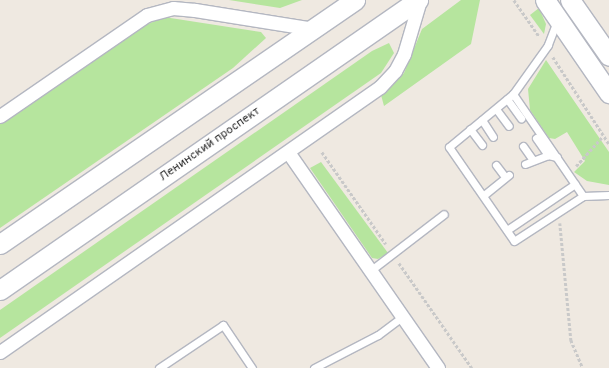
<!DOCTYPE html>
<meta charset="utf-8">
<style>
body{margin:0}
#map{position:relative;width:609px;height:368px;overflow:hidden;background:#efe9e1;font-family:Overpass,sans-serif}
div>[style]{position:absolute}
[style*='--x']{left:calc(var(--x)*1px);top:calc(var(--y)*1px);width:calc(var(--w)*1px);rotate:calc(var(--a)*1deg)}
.green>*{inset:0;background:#b6e59e}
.path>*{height:2.5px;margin-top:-1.25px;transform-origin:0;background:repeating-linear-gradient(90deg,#c9c9c9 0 3px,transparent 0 5px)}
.roads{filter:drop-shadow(1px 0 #b4b7c1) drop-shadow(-1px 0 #b4b7c1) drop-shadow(0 1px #b4b7c1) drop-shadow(0 -1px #b4b7c1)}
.lane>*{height:7px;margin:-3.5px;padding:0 3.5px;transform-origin:3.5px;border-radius:3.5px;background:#fff}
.street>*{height:13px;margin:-6.5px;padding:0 6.5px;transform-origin:6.5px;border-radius:6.5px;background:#fff}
.secondary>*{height:19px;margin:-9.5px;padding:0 9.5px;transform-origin:9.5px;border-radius:9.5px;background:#fff}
span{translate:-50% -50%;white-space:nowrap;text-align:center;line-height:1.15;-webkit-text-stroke:3px #fff;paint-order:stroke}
.street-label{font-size:12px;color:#2e2e2e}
</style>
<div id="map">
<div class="green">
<div style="clip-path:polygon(229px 0,302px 0,280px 8px)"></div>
<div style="clip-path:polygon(461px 0,480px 0,471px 44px,384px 106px,381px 95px,404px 73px,422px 29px)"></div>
<div style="clip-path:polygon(539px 8px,546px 24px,544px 34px,530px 15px)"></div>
<div style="clip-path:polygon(164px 17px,261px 32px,266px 38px,233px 68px,0 228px,0 124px,139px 28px)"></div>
<div style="clip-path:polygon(389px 43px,394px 53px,381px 73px,0 338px,0 310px,372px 51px)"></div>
<div style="clip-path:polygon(546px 60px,609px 152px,609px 185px,587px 181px,574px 172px,585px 161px,567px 132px,555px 139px,549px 138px,530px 110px,528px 89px)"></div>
<div style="clip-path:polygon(321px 162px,388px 253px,378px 259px,372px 258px,310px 168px)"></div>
</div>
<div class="path">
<div style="--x:514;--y:0;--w:44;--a:55.2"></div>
<div style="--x:553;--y:57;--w:103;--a:57.2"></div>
<div style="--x:322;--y:152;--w:112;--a:55.2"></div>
<div style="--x:576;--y:166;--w:40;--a:-48"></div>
<div style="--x:560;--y:223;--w:118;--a:84.6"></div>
<div style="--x:571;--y:340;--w:30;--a:67"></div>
<div style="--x:399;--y:263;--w:128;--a:55.2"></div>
</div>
<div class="roads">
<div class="lane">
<div style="--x:557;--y:21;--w:26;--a:111"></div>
<div style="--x:548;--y:45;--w:60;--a:125.5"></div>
<div style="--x:513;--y:94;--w:83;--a:140.4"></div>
<div style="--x:449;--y:147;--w:114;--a:55.3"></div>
<div style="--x:514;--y:241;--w:82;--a:-33.1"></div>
<div style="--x:513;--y:94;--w:124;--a:55.5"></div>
<div style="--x:583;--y:196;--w:26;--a:-2"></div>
<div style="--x:507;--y:99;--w:24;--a:54"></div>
<div style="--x:496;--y:109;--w:21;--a:53"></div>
<div style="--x:482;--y:120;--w:20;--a:57"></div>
<div style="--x:470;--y:129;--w:20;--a:53"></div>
<div style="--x:536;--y:138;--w:21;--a:55"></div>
<div style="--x:523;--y:146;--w:16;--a:55"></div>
<div style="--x:525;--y:164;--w:25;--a:-21"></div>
<div style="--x:548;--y:155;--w:9;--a:13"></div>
<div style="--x:496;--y:165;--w:15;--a:53"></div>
<div style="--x:484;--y:195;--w:32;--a:-39"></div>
<div style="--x:507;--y:230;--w:82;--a:-34.1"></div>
<div style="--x:370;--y:271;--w:93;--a:-37.6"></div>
<div style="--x:159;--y:368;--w:77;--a:-33.9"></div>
<div style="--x:223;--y:325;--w:52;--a:56"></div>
<div style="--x:314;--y:368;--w:72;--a:-27.3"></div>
<div style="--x:378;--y:335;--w:30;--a:-37"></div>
</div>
<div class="street">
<div style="--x:0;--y:116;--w:178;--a:-34.5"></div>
<div style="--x:147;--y:15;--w:27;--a:-15"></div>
<div style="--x:173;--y:8;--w:22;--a:5"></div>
<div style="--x:195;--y:10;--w:120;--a:9.1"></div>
<div style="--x:288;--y:152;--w:263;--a:55.2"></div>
<div style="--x:0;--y:352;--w:463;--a:-34.9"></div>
<div style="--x:380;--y:87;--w:22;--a:-47"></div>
<div style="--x:395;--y:71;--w:19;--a:-62"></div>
<div style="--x:404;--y:54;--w:56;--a:-73.5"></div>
</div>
<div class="secondary">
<div style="--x:545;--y:0;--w:113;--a:55.5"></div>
<div style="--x:570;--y:0;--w:68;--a:55.1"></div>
<div style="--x:0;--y:244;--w:431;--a:-34.5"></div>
<div style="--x:0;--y:290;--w:509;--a:-34.75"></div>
</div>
</div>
<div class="street-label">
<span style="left:210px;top:145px;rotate:-35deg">Ленинский проспект</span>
</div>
</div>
